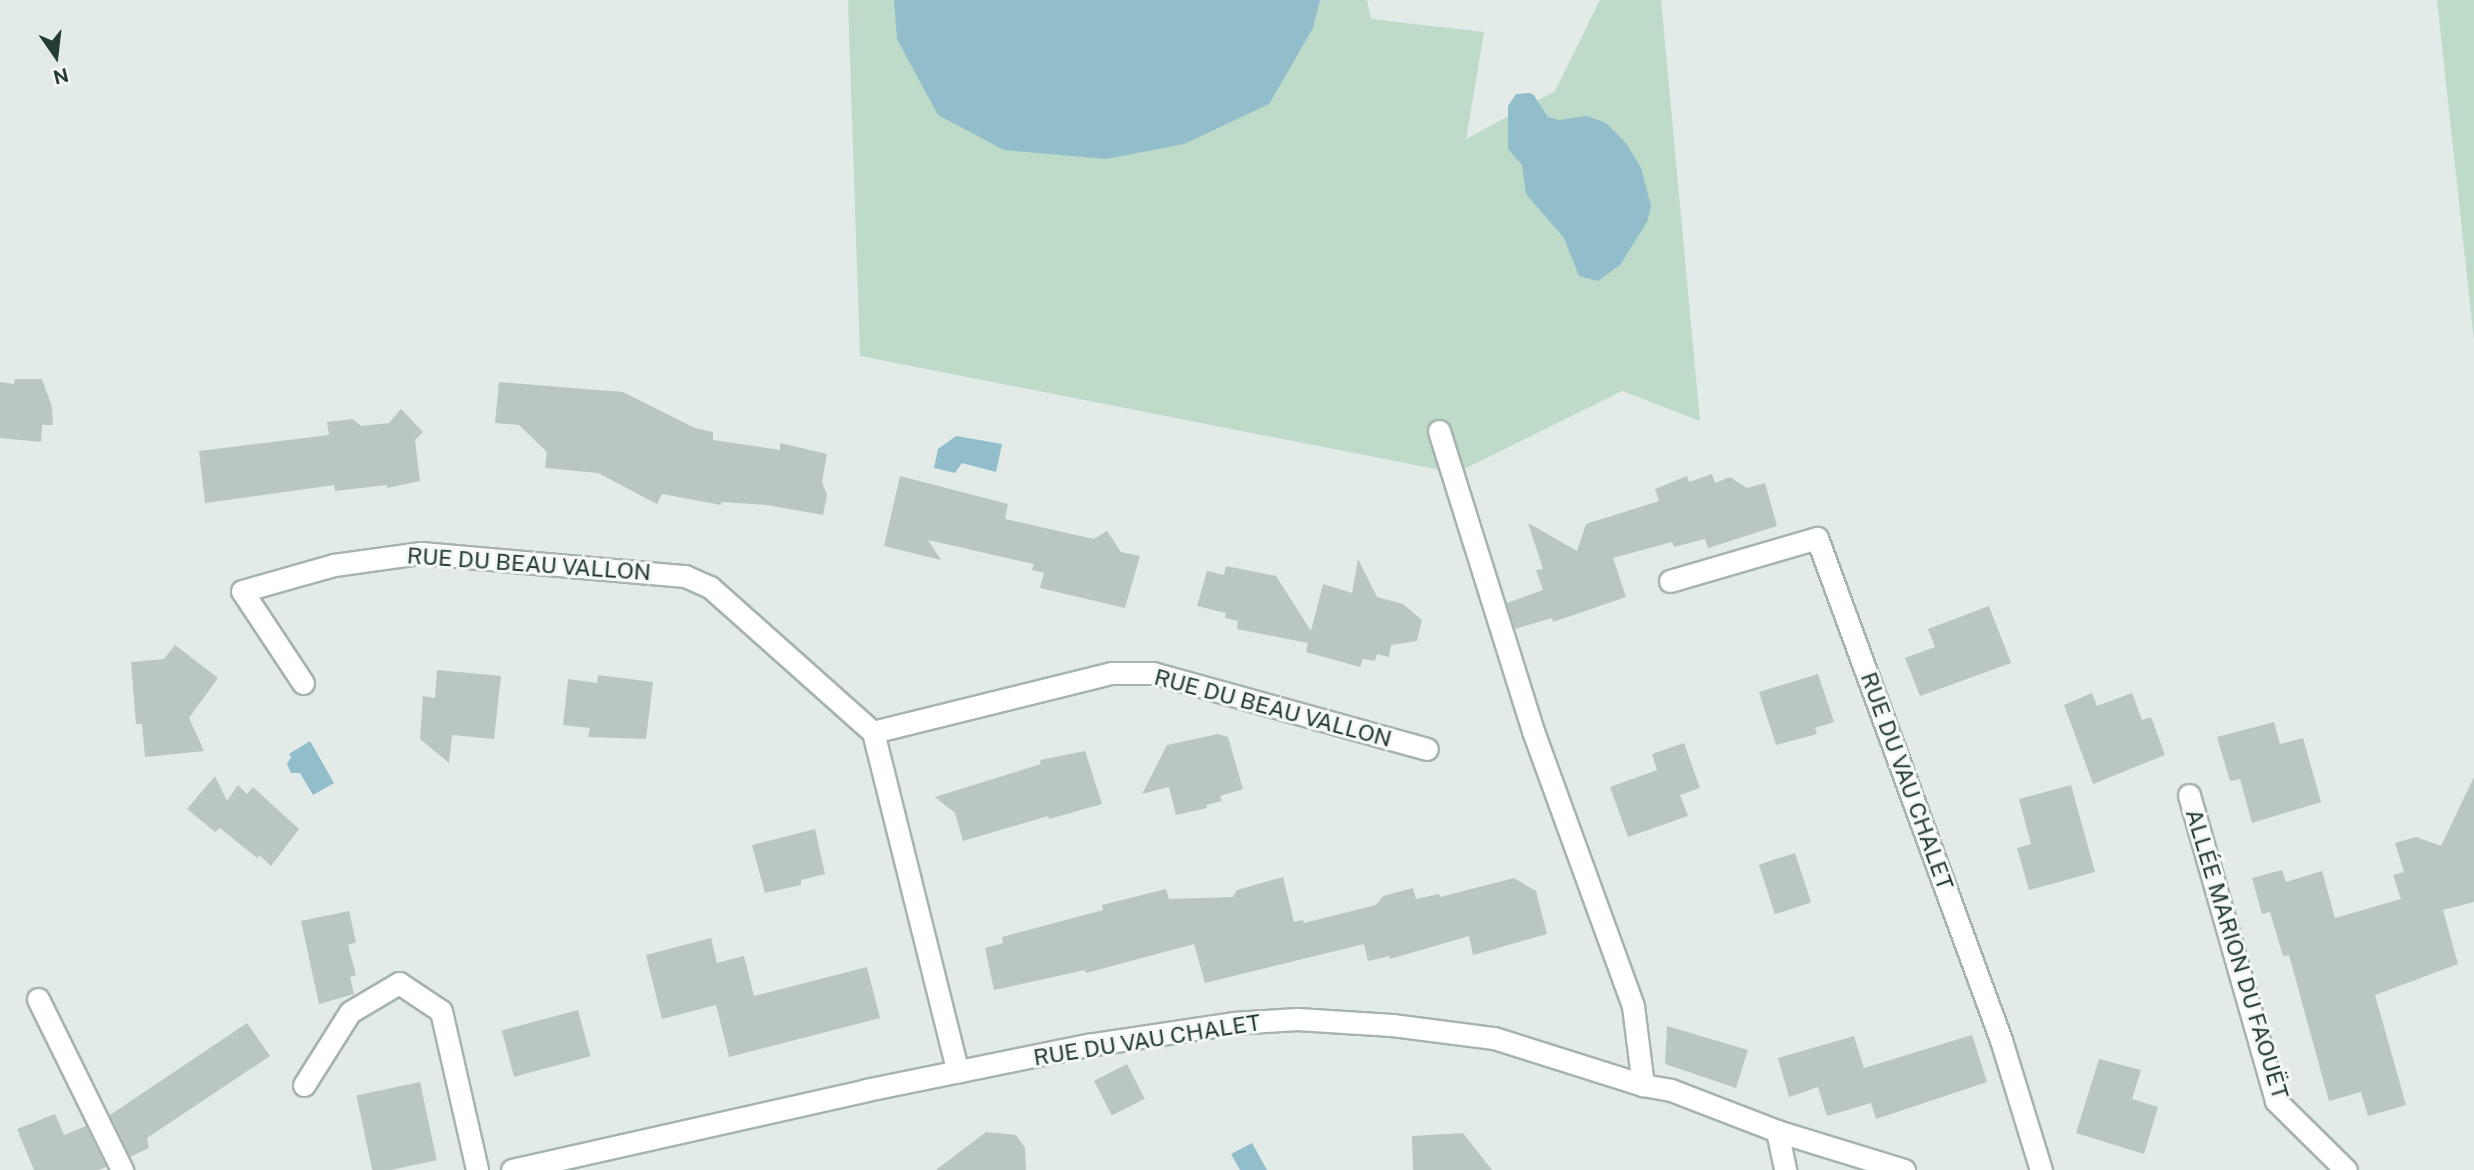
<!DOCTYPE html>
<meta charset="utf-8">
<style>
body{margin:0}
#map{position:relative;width:2474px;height:1170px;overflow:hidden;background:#e3ebe8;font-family:"Public Sans",sans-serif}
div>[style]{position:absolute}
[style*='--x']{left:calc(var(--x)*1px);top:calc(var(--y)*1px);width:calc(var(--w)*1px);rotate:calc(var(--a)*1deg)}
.green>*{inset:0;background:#bedac8}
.water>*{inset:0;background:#91beca}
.building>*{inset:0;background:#b9c6c1;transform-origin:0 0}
.roads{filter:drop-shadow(2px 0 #a6b3af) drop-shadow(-2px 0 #a6b3af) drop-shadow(0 2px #a6b3af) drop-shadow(0 -2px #a6b3af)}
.service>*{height:21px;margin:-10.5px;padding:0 10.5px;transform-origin:10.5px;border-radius:10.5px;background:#fff}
.minor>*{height:21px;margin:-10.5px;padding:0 10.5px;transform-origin:10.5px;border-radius:10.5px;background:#fff}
.tertiary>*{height:21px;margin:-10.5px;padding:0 10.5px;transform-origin:10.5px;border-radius:10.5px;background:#fff}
span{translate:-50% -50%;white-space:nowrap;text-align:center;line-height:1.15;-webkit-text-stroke:6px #f3f8f6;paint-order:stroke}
.street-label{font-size:23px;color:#253b36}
.north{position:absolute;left:21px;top:21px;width:70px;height:70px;-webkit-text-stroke:5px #f3f8f6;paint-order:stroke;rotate:166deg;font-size:19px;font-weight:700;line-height:28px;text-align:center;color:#253b36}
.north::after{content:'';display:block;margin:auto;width:24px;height:32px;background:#253b36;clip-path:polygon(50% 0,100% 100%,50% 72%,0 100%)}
</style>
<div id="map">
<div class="green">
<div style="clip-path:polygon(848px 0,1367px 0,1371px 19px,1484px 32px,1466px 139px,1555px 91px,1600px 0,1661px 0,1700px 421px,1622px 391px,1456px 473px,860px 356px)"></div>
<div style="clip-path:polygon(2437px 0,2474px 0,2474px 340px)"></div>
</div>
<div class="water">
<div style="clip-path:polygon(894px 0,1320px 0,1313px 28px,1269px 104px,1184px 144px,1106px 159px,1004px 150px,938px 115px,897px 39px)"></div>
<div style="clip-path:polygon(1528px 93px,1533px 94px,1548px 117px,1559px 120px,1587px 116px,1606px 123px,1626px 143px,1641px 168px,1651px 206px,1647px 222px,1620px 265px,1598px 281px,1579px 276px,1564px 238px,1526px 194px,1522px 165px,1508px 149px,1508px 106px,1516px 94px)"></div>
<div style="clip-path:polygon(956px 436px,1002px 444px,996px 472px,962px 463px,955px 473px,934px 468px,938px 449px)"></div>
<div style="clip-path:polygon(310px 741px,334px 783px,313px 795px,300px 773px,291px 773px,287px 764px,291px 757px,289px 754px)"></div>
<div style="clip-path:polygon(1252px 1143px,1267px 1170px,1240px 1170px,1231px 1154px)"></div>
</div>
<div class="building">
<div style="clip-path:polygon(15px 379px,42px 379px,52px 407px,53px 425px,42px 425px,41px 442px,0 438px,0 382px,14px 384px)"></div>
<div style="clip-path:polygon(499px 382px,623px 392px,695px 428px,713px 432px,713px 440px,780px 450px,780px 443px,827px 454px,822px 482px,827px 495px,823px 515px,767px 505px,721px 502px,721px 505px,662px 494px,657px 504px,598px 473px,545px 468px,547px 452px,519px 425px,495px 423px)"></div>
<div style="clip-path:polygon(401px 409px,423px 432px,415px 440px,420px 481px,387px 488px,387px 485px,335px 491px,334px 485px,205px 503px,199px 451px,329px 435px,327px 422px,353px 419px,361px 426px,389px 423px)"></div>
<div style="clip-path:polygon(1712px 474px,1715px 483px,1730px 477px,1747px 488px,1765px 483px,1777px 526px,1708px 548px,1705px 539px,1674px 547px,1672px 542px,1613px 558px,1626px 597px,1553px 622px,1552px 618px,1515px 629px,1507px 603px,1543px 590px,1536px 570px,1543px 569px,1528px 523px,1577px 551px,1586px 524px,1659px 501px,1655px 489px,1687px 476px,1689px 482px)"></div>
<div style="clip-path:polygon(900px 476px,1008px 504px,1005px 519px,1094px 539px,1107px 531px,1121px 552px,1140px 556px,1125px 608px,1040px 588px,1044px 573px,1032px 570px,1034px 564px,928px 540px,941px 560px,884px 546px)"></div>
<div style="clip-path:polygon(1358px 559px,1377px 597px,1403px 604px,1422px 620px,1417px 641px,1391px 645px,1389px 657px,1377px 654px,1375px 661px,1363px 659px,1360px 667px,1306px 652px,1308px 643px,1237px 629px,1238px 621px,1225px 618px,1226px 613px,1197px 606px,1207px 571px,1224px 575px,1226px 566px,1276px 576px,1311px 631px,1323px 584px,1352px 593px)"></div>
<div style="clip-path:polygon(1989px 606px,2011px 663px,1920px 696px,1905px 658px,1935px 647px,1928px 629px)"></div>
<div style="clip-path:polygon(175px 645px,218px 678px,189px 718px,204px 751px,145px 757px,142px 724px,136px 724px,131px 662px,164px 659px)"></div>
<div style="clip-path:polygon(437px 670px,501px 676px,494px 739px,452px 735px,449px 763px,420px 739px,423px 696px,435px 698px)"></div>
<div style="clip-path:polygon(1818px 674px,1834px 722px,1815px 728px,1817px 734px,1776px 745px,1759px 692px)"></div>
<div style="clip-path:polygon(598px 675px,653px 682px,646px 739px,588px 737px,590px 728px,563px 725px,568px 679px,597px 683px)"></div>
<div style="clip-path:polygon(2092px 693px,2097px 706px,2132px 693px,2142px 720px,2151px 717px,2165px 755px,2093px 784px,2064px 705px)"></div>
<div style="clip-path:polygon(2274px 722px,2280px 744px,2303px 738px,2321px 802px,2252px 823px,2240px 779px,2230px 781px,2217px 737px)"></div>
<div style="clip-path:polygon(1218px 734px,1228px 737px,1243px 789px,1220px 796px,1222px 801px,1206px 805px,1207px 808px,1176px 815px,1169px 787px,1142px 794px,1167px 745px)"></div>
<div style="clip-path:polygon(1684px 743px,1700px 788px,1680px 795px,1688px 816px,1628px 837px,1610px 787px,1657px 770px,1652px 754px)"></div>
<div style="clip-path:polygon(1085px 751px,1102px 804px,1049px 819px,1048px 816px,963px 841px,955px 813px,935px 797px,1041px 764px,1040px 760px)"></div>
<div style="clip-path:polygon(215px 776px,227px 801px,238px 785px,247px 794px,253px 787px,299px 829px,271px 866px,259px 855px,257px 858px,220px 828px,215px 832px,187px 809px)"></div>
<div style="clip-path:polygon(2474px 777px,2474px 902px,2443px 910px,2458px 964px,2375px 995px,2406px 1105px,2368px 1116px,2361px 1092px,2329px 1101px,2289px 955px,2283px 956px,2270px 912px,2262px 914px,2252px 878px,2282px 870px,2286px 882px,2322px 871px,2335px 918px,2401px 899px,2393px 875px,2404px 872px,2395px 843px,2416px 837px,2441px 846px)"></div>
<div style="clip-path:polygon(2071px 785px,2095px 872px,2029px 890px,2017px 848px,2031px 844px,2019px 799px)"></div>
<div style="clip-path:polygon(815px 829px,825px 874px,801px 880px,801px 885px,765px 893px,752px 845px)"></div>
<div style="left:1795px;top:853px;width:52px;height:38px;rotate:72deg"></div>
<div style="clip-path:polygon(1283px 877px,1294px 922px,1303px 920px,1304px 923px,1376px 905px,1383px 896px,1413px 888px,1416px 899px,1439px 894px,1440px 897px,1514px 878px,1536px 891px,1547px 934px,1473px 955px,1469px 936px,1390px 959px,1390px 956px,1368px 961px,1364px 944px,1205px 983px,1194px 944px,1086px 973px,1085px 970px,994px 990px,985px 948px,1003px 943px,1002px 937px,1103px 910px,1102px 905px,1166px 889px,1169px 899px,1233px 897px,1237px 890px)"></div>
<div style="clip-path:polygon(349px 911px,356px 942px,348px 945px,356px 975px,350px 977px,354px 994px,319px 1004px,301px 921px)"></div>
<div style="clip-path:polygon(711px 938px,717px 963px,744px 956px,754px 996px,867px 967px,880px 1018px,729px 1057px,716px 1005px,662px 1019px,646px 955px)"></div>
<div style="left:578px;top:1010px;width:48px;height:79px;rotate:75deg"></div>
<div style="clip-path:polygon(247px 1023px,270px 1056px,147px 1138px,149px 1148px,130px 1157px,110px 1115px)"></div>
<div style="clip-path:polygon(1667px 1026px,1748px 1050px,1736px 1088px,1665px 1064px)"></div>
<div style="clip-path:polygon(1972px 1035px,1987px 1082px,1876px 1119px,1871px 1103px,1827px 1116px,1818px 1087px,1789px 1097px,1778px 1058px,1854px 1036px,1864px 1068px)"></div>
<div style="clip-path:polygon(2099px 1059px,2141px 1070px,2132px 1099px,2158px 1107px,2144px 1154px,2076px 1133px)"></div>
<div style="left:1127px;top:1064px;width:39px;height:37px;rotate:63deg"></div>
<div style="left:420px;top:1082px;width:80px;height:65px;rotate:78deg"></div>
<div style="clip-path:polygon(55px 1114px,64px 1135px,86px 1126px,106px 1167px,99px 1170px,34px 1170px,17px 1129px)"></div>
<div style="clip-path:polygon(986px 1132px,1016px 1135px,1025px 1148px,1026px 1170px,936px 1170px)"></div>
<div style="clip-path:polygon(1463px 1133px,1492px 1170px,1413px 1170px,1412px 1136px)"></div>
</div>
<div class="roads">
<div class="service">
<div style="--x:1439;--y:431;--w:314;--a:72.6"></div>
<div style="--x:1533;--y:731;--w:293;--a:70"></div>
<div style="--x:1633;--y:1006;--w:80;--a:82.8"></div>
<div style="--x:38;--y:999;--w:191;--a:63.8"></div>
<div style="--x:304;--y:1085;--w:86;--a:-57.8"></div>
<div style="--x:350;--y:1012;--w:57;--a:-30.6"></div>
<div style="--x:399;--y:983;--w:50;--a:33.7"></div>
<div style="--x:441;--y:1011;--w:163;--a:77.2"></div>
</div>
<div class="minor">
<div style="--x:1670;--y:581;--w:153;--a:-16.3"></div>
<div style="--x:1817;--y:538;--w:535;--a:69.87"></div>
<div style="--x:2001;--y:1040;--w:136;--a:72.9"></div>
<div style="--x:303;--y:683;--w:110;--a:-123.5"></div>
<div style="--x:242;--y:591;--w:96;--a:-15.8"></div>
<div style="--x:334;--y:565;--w:88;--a:-7.9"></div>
<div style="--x:421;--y:553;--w:265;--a:5"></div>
<div style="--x:685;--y:576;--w:27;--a:24"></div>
<div style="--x:710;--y:587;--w:218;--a:41.7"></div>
<div style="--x:873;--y:732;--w:350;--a:76"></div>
<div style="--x:873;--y:732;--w:246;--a:-13.9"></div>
<div style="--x:1112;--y:673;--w:41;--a:0"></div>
<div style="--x:1153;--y:673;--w:284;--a:15.5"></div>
<div style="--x:2189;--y:795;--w:318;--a:74.1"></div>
<div style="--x:2276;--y:1101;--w:98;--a:44.6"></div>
<div style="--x:1777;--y:1131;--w:40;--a:78"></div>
</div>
<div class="tertiary">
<div style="--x:512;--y:1170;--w:363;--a:-12.7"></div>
<div style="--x:866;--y:1090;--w:227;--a:-11.5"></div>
<div style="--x:1088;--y:1045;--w:147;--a:-8.6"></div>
<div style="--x:1233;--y:1023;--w:64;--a:-3.6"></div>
<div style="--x:1297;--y:1019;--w:95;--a:3.6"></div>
<div style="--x:1392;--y:1025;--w:103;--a:7.3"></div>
<div style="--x:1494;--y:1038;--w:156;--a:17.5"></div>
<div style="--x:1643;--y:1085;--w:28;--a:10"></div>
<div style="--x:1671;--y:1090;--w:114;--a:21.1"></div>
<div style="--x:1777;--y:1131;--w:133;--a:17.1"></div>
</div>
</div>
<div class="street-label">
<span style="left:529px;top:564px;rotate:4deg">RUE DU BEAU VALLON</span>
<span style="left:1273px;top:708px;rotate:15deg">RUE DU BEAU VALLON</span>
<span style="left:1907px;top:781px;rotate:70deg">RUE DU VAU CHALET</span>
<span style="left:2237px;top:954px;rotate:73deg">ALLÉE MARION DU FAOUËT</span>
<span style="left:1147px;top:1040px;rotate:-9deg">RUE DU VAU CHALET</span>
</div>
<div class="north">N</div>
</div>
